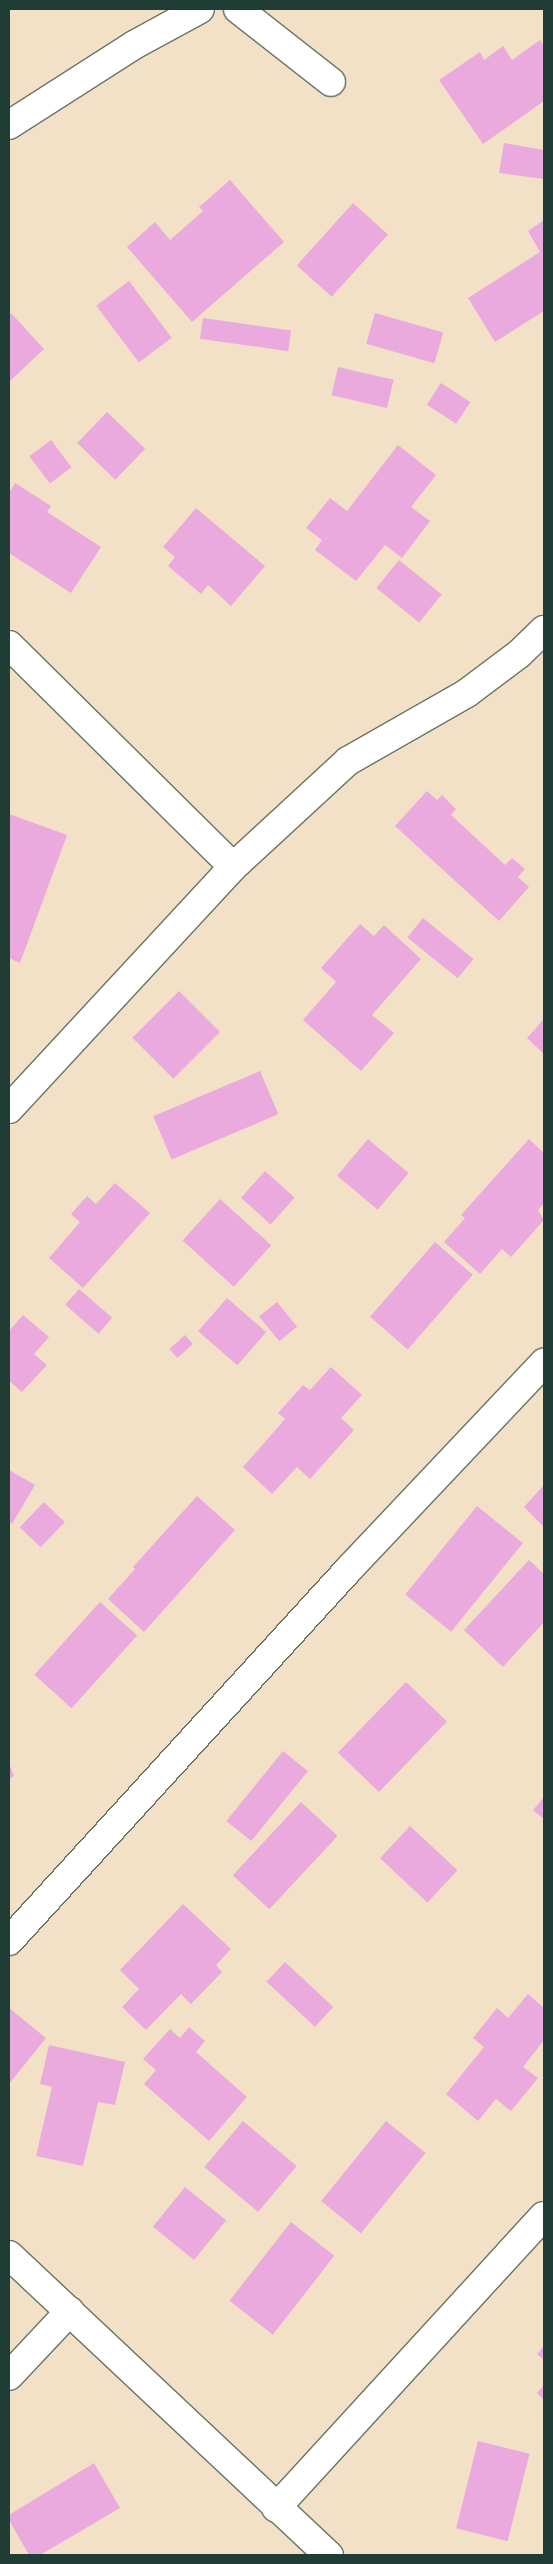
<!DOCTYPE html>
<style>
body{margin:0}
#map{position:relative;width:553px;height:2564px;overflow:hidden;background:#f2e1c7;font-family:"IM FELL English",serif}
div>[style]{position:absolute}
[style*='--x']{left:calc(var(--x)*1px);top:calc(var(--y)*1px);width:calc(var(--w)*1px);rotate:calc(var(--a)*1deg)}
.building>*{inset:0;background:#ebaade;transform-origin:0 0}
.roads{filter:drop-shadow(1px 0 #697667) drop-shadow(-1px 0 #697667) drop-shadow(0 1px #697667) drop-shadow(0 -1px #697667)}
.street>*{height:28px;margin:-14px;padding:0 14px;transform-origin:14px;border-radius:14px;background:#fff}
span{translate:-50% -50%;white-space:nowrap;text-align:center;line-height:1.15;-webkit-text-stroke:4px #f6f6f2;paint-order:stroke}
.frame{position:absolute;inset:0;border:10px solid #1f3d34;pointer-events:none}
</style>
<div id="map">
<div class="building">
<div style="clip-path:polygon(540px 40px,544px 46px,544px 101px,483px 144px,439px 80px,480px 52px,484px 60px,503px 46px,512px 60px)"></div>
<div style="clip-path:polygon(504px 143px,544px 150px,544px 179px,499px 173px)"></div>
<div style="clip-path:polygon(230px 180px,284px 242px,192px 322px,127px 247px,155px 222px,170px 240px,203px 211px,199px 207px)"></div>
<div style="left:353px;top:203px;width:47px;height:84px;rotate:42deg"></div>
<div style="clip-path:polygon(544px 220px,544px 311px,495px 342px,468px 298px,540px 252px,528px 231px)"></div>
<div style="left:129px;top:281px;width:71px;height:41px;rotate:53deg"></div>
<div style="clip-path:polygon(11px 313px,44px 349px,9px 382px,9px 316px)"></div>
<div style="left:375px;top:313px;width:71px;height:32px;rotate:16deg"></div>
<div style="left:203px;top:318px;width:89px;height:21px;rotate:8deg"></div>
<div style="left:338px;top:367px;width:57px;height:29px;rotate:13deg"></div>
<div style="left:441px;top:383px;width:35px;height:26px;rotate:33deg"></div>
<div style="left:107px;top:412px;width:53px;height:43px;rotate:44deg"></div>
<div style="left:51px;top:440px;width:34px;height:27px;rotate:53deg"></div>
<div style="clip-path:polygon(398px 445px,436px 475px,411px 507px,430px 521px,402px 558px,385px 545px,356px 581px,315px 550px,322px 540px,306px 528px,330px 498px,347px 511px)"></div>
<div style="clip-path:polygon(15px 483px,51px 506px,47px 512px,101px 547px,71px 593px,9px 553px,9px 493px)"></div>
<div style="clip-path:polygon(196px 508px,265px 566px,231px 606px,208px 585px,201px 594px,168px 566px,175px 557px,163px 547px)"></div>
<div style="left:399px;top:560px;width:55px;height:36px;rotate:39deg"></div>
<div style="clip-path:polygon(427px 791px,437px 800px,442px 795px,456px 809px,451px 815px,505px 865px,512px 858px,525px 869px,518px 877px,529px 887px,499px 921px,395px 826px)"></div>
<div style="clip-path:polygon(9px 814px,67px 835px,20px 963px,9px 958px)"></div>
<div style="left:423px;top:918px;width:65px;height:25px;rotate:39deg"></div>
<div style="clip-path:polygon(360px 924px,374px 936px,384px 925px,421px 959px,372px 1015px,394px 1033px,361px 1071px,303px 1020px,336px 982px,321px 968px)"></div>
<div style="left:179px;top:991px;width:58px;height:66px;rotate:45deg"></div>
<div style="clip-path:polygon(544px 1019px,544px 1054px,527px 1038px)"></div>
<div style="left:260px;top:1071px;width:47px;height:116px;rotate:67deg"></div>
<div style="left:368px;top:1139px;width:53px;height:48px;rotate:40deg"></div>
<div style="clip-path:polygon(529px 1139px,544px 1153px,544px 1203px,538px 1210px,544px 1220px,511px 1257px,502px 1249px,480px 1274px,444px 1242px,465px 1218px,461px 1215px)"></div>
<div style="left:265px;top:1171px;width:40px;height:36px;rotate:42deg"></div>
<div style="clip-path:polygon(115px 1183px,150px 1213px,83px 1288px,49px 1258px,80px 1222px,71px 1214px,87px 1196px,96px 1204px)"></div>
<div style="left:220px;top:1199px;width:69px;height:56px;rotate:42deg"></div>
<div style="left:435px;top:1242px;width:50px;height:99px;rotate:41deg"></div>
<div style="left:79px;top:1289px;width:44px;height:21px;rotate:41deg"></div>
<div style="left:227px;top:1298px;width:52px;height:44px;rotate:41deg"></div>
<div style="left:277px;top:1302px;width:32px;height:23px;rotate:51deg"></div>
<div style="clip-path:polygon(23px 1315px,49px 1337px,34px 1354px,47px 1365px,22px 1392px,9px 1381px,9px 1331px)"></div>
<div style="left:185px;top:1335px;width:12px;height:21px;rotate:48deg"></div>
<div style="clip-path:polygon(331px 1367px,362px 1395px,341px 1418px,354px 1430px,310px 1479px,297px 1467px,272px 1494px,243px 1467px,285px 1419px,278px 1413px,303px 1385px,310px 1390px)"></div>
<div style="clip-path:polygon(9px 1470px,35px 1485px,12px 1524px,9px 1522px)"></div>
<div style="clip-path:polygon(544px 1485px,544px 1527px,524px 1507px)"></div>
<div style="clip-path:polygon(197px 1496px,235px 1530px,144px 1632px,108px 1599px,135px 1569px,133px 1567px)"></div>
<div style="left:44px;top:1502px;width:29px;height:35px;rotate:44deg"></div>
<div style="left:477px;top:1506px;width:59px;height:114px;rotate:39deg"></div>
<div style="clip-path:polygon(529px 1560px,544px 1574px,544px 1622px,503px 1667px,464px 1630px)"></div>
<div style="left:100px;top:1602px;width:50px;height:98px;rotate:42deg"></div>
<div style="left:406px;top:1682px;width:57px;height:98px;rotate:44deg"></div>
<div style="left:283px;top:1751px;width:32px;height:90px;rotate:39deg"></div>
<div style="clip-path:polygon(9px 1763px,14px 1776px,9px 1779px)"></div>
<div style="clip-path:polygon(544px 1797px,544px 1819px,533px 1810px)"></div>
<div style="left:301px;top:1802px;width:50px;height:100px;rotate:43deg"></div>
<div style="left:410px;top:1826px;width:65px;height:44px;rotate:43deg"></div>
<div style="clip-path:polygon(183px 1904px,231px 1949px,216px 1965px,222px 1972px,191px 2004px,181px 1994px,146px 2030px,122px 2007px,139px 1989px,120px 1970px)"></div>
<div style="left:285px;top:1962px;width:66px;height:27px;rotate:43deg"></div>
<div style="clip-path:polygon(528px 1994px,544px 2008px,544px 2040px,523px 2067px,538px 2078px,511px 2111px,496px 2099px,478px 2121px,446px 2094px,484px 2047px,473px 2038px,497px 2008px,508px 2018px)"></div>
<div style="clip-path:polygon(9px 2008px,46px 2038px,9px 2084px)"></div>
<div style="clip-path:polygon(189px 2027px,205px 2041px,196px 2052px,247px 2097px,209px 2141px,144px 2084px,156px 2070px,143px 2059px,170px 2029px,180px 2038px)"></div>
<div style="clip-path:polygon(49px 2045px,125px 2062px,115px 2105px,98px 2102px,83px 2166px,36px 2156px,52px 2087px,40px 2084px)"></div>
<div style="left:243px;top:2121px;width:70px;height:60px;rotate:40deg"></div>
<div style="left:386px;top:2121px;width:51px;height:103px;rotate:39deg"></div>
<div style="left:185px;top:2187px;width:53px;height:51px;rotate:39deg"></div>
<div style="left:291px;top:2222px;width:55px;height:100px;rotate:38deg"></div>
<div style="clip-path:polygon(544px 2346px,544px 2360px,537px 2354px)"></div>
<div style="clip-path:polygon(544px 2385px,544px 2400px,537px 2393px)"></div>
<div style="left:478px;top:2441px;width:53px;height:90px;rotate:14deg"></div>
<div style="clip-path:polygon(94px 2463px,120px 2508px,40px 2555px,29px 2555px,9px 2520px,9px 2515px)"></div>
</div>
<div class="roads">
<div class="street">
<div style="--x:238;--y:9;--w:118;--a:38.1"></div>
<div style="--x:9;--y:125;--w:148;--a:-32.6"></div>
<div style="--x:134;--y:45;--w:75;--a:-28.6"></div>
<div style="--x:9;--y:645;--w:315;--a:44.7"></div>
<div style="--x:233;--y:867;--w:330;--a:132.8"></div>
<div style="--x:233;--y:867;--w:156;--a:-42.7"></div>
<div style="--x:348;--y:761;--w:137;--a:-29.7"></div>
<div style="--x:467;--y:693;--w:65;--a:-36.9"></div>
<div style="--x:519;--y:654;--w:35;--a:-44"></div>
<div style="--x:9;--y:1941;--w:504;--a:-47.57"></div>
<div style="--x:349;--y:1569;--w:284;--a:-46.6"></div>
<div style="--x:9;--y:2255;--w:439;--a:43.2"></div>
<div style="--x:9;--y:2376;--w:89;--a:-46.8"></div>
<div style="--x:276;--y:2508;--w:396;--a:-47.5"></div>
</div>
</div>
<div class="frame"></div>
</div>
